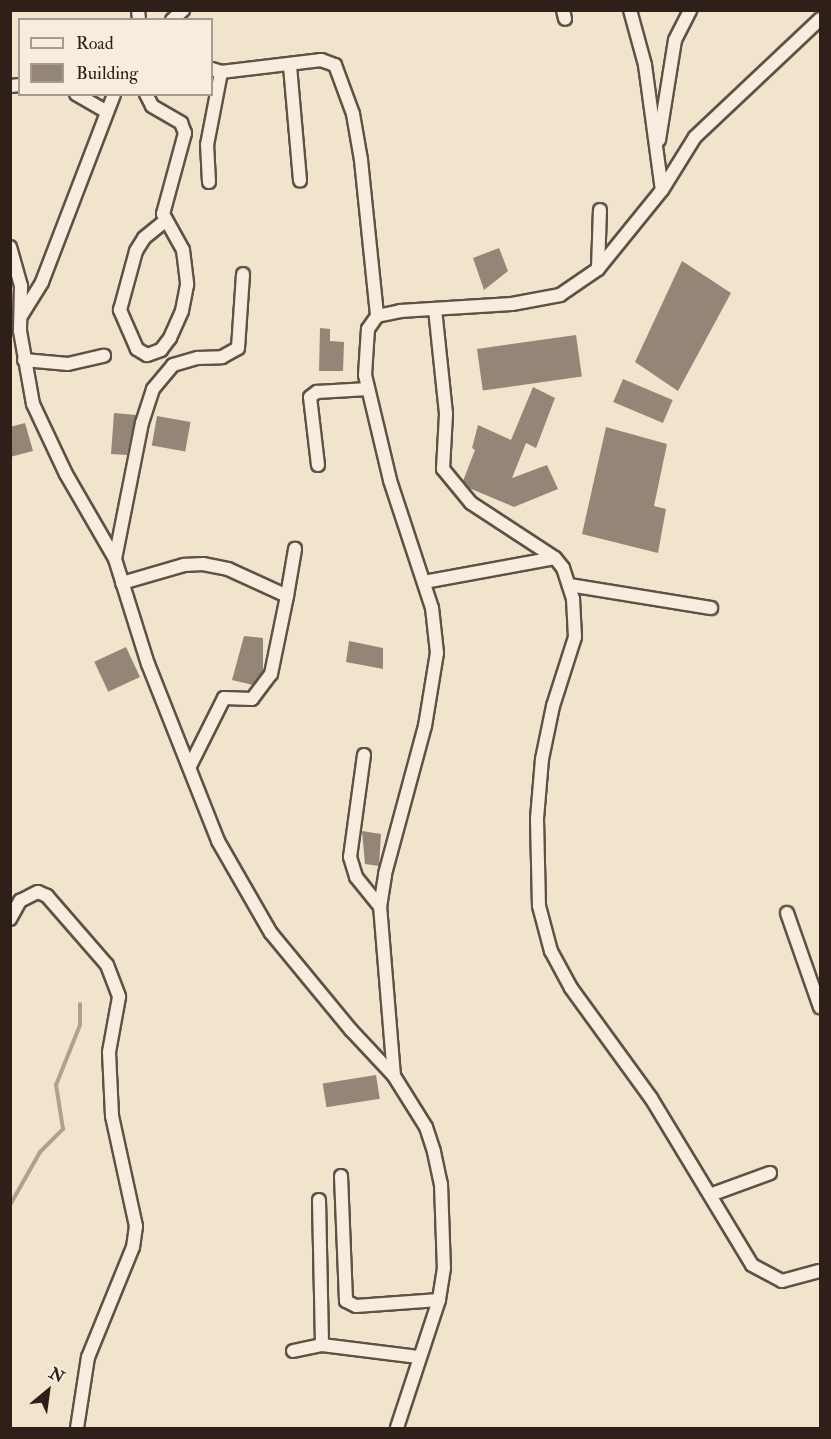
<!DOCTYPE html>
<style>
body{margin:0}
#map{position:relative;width:831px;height:1439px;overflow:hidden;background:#f1e4cc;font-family:"IM FELL Double Pica",serif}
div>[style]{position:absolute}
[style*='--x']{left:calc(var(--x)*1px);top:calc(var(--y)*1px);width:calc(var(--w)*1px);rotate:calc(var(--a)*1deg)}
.stream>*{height:4px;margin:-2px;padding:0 2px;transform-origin:2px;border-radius:2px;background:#afa18f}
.building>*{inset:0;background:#938676;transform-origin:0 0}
.roads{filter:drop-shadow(2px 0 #5f5146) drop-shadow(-2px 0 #5f5146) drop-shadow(0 2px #5f5146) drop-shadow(0 -2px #5f5146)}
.minor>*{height:12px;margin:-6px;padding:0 6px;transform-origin:6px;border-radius:6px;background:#f6edde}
span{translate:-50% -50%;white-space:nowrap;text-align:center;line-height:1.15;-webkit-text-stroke:6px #f6edde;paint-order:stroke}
.frame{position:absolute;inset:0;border:12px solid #2e2019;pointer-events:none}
.legend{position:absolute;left:18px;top:18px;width:195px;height:78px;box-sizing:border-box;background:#f6edde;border:2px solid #a69b8f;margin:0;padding:8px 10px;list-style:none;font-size:18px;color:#2e2019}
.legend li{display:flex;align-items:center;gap:12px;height:30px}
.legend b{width:30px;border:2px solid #a69b8f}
.north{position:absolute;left:18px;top:1361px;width:60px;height:60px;-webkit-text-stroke:4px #f6edde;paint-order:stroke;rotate:29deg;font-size:16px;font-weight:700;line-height:24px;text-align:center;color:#2e2019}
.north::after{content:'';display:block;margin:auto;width:21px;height:27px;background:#2e2019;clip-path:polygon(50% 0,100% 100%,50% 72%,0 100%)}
</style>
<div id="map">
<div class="stream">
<div style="--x:10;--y:1205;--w:61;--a:-60.5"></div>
<div style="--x:40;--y:1152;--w:33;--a:-45"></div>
<div style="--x:63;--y:1129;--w:45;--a:-99"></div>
<div style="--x:56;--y:1085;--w:65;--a:-68.2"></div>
<div style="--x:80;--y:1025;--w:21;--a:-90"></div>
</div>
<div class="building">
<div style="clip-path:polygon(499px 248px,508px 271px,484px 290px,473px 258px)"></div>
<div style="clip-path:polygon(682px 261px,731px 293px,678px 391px,635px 362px)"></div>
<div style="clip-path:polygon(320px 328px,330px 329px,330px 341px,344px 342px,343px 371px,319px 371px)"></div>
<div style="left:576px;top:335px;width:42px;height:100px;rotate:82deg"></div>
<div style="left:623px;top:379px;width:54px;height:25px;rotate:23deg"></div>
<div style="clip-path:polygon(533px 387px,555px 398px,536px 448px,526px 443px,512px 478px,547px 465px,558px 489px,514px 507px,469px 488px,463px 481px,475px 450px,472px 448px,478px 425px,511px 440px)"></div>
<div style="clip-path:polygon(114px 413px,136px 415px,127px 455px,111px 454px)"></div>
<div style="left:157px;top:416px;width:34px;height:30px;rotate:10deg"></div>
<div style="clip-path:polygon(25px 423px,33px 451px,10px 457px,10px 427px)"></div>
<div style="clip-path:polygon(606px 427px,667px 444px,654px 506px,666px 509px,658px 553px,582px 534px)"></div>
<div style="clip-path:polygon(244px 636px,263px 638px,263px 671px,253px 685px,232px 680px)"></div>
<div style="clip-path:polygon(349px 641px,383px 648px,383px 669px,346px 662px)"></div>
<div style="left:126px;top:647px;width:33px;height:35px;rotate:65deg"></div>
<div style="clip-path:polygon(362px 831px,381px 834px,379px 866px,365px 864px)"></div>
<div style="left:376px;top:1075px;width:24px;height:54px;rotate:81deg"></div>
</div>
<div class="roads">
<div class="minor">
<div style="--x:138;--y:10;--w:10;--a:84"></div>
<div style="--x:563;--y:10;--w:9;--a:77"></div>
<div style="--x:630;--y:10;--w:57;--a:74.7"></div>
<div style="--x:645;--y:65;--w:126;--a:82.3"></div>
<div style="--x:172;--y:20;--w:15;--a:-42"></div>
<div style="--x:290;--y:66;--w:115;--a:85"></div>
<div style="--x:212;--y:69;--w:9;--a:18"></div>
<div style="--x:221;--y:72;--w:101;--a:-6.8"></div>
<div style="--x:321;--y:60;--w:15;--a:20"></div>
<div style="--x:335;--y:65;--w:52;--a:69.8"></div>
<div style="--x:353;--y:114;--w:47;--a:80.1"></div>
<div style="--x:361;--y:160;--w:157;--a:84.1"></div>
<div style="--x:11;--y:86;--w:9;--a:-6"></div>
<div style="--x:76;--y:94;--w:34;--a:30"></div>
<div style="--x:146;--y:94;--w:13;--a:63"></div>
<div style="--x:152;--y:106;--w:34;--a:30"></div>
<div style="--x:181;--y:123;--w:11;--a:68"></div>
<div style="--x:185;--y:133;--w:84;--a:105.2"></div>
<div style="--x:163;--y:214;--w:41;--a:60.9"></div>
<div style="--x:183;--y:250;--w:35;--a:83"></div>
<div style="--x:187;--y:285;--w:26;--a:101"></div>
<div style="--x:182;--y:311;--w:30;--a:114"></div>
<div style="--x:170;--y:338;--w:15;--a:127"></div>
<div style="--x:161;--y:350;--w:15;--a:160"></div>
<div style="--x:147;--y:355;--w:12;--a:-149"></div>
<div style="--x:137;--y:349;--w:43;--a:-113.6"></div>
<div style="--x:120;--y:310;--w:61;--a:-74.8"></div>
<div style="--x:136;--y:251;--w:15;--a:-58"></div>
<div style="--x:144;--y:238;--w:27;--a:-39"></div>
<div style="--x:659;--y:140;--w:101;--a:-80.9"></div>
<div style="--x:675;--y:40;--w:34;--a:-63"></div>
<div style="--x:209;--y:182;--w:37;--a:-93"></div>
<div style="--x:207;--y:145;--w:74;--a:-79.1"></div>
<div style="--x:10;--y:247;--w:41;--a:74.2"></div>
<div style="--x:21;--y:286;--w:45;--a:91.3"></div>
<div style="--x:20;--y:331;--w:74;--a:79.9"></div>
<div style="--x:33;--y:404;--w:77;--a:64.8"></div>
<div style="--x:66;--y:474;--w:98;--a:60"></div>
<div style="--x:115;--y:559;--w:110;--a:72.6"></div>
<div style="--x:148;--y:664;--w:190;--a:68.4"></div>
<div style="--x:218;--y:841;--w:106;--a:60.1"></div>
<div style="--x:271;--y:933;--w:126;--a:50.5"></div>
<div style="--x:351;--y:1030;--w:63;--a:46.9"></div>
<div style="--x:394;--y:1076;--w:60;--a:57.9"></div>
<div style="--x:426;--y:1127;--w:26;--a:72"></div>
<div style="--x:434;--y:1152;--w:33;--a:78"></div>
<div style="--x:441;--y:1184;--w:84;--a:88"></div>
<div style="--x:444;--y:1268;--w:32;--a:99"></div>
<div style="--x:439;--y:1300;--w:135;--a:108.2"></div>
<div style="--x:598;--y:269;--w:59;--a:-88.1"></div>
<div style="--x:435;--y:309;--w:106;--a:84"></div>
<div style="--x:446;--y:414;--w:55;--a:93.1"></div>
<div style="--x:443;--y:469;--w:44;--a:50.5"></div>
<div style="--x:471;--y:503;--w:100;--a:33.2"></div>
<div style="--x:555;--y:558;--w:13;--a:51"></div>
<div style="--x:563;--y:568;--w:33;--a:72"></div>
<div style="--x:573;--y:599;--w:38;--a:87"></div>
<div style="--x:575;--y:637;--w:72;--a:107.7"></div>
<div style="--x:553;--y:706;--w:54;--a:101.7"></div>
<div style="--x:542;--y:759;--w:60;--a:94.8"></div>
<div style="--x:537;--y:819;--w:87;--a:88.7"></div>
<div style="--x:539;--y:906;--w:47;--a:75.1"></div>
<div style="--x:551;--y:951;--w:42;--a:61.6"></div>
<div style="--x:571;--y:988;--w:136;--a:54"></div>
<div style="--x:651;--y:1098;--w:195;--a:58.8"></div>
<div style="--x:752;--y:1265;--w:34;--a:28"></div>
<div style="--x:782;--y:1281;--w:39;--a:-15"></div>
<div style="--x:21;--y:316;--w:40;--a:-58"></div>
<div style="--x:42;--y:282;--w:201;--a:-69"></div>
<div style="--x:24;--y:360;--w:44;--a:5.2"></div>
<div style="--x:68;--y:364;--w:37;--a:-13"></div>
<div style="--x:318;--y:465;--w:68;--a:-96.7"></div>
<div style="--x:310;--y:397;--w:9;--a:-36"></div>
<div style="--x:317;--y:392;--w:51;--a:-3.4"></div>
<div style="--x:115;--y:559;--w:139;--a:-78.8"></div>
<div style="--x:142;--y:423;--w:36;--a:-72"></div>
<div style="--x:153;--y:389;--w:31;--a:-50"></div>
<div style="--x:173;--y:365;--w:26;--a:-16"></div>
<div style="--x:198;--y:358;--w:24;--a:-2"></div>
<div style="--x:222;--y:357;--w:18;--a:-29"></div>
<div style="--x:238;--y:348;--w:74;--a:-86.1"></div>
<div style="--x:424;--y:582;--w:133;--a:-10.4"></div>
<div style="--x:122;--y:583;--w:65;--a:-16.2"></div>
<div style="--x:184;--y:565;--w:19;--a:-3"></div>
<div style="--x:203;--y:564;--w:25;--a:11"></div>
<div style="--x:228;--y:569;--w:65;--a:24.6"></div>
<div style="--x:287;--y:596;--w:48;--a:-80.3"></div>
<div style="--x:569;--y:585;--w:144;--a:9.2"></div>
<div style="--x:364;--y:755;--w:103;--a:97.8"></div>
<div style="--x:350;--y:857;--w:21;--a:73"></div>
<div style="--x:356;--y:877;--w:38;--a:51"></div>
<div style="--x:190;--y:766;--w:76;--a:-63.4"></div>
<div style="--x:224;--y:698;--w:28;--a:2"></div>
<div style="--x:252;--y:699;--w:31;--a:-53"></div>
<div style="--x:271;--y:674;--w:80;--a:-78.4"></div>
<div style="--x:787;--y:913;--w:100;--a:70.7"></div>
<div style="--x:10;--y:919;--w:21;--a:-61"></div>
<div style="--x:20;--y:901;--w:20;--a:-27"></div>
<div style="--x:38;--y:892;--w:10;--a:24"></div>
<div style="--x:47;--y:896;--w:91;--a:49"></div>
<div style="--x:107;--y:965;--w:34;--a:69"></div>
<div style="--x:119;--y:997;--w:56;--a:100.3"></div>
<div style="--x:109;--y:1052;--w:64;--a:87.3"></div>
<div style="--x:112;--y:1116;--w:113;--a:77.7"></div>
<div style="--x:136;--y:1226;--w:21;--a:98"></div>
<div style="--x:133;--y:1247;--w:119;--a:112.2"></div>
<div style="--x:88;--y:1357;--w:72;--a:98.8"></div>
<div style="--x:394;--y:1076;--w:170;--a:-94.7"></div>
<div style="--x:380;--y:907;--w:33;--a:-81"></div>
<div style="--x:385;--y:874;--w:153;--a:-74.9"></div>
<div style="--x:425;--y:726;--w:74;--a:-80.7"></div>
<div style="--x:437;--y:653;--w:45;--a:-96.3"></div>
<div style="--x:432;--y:608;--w:135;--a:-108.2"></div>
<div style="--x:390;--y:480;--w:108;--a:-103.4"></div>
<div style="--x:365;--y:375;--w:46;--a:-86.3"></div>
<div style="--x:368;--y:329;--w:16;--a:-55"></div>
<div style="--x:377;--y:316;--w:24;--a:-12"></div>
<div style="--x:400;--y:311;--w:112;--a:-3.6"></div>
<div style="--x:512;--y:304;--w:49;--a:-10.6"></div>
<div style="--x:560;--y:295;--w:46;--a:-34.4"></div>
<div style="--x:598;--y:269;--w:102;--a:-51"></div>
<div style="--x:662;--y:190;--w:62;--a:-58.1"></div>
<div style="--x:695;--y:137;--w:172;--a:-43.3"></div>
<div style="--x:341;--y:1176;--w:125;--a:87.7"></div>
<div style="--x:346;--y:1301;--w:11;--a:27"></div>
<div style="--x:356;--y:1306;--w:83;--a:-4.1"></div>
<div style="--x:710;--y:1195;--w:64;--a:-20.1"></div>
<div style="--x:319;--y:1200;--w:145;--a:88.8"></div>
<div style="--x:293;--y:1351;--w:30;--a:-12"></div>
<div style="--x:322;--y:1345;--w:97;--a:7.1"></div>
</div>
</div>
<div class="frame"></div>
<ul class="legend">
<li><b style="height:8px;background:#f6edde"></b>Road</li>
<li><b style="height:16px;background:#938676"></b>Building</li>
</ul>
<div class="north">N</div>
</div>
